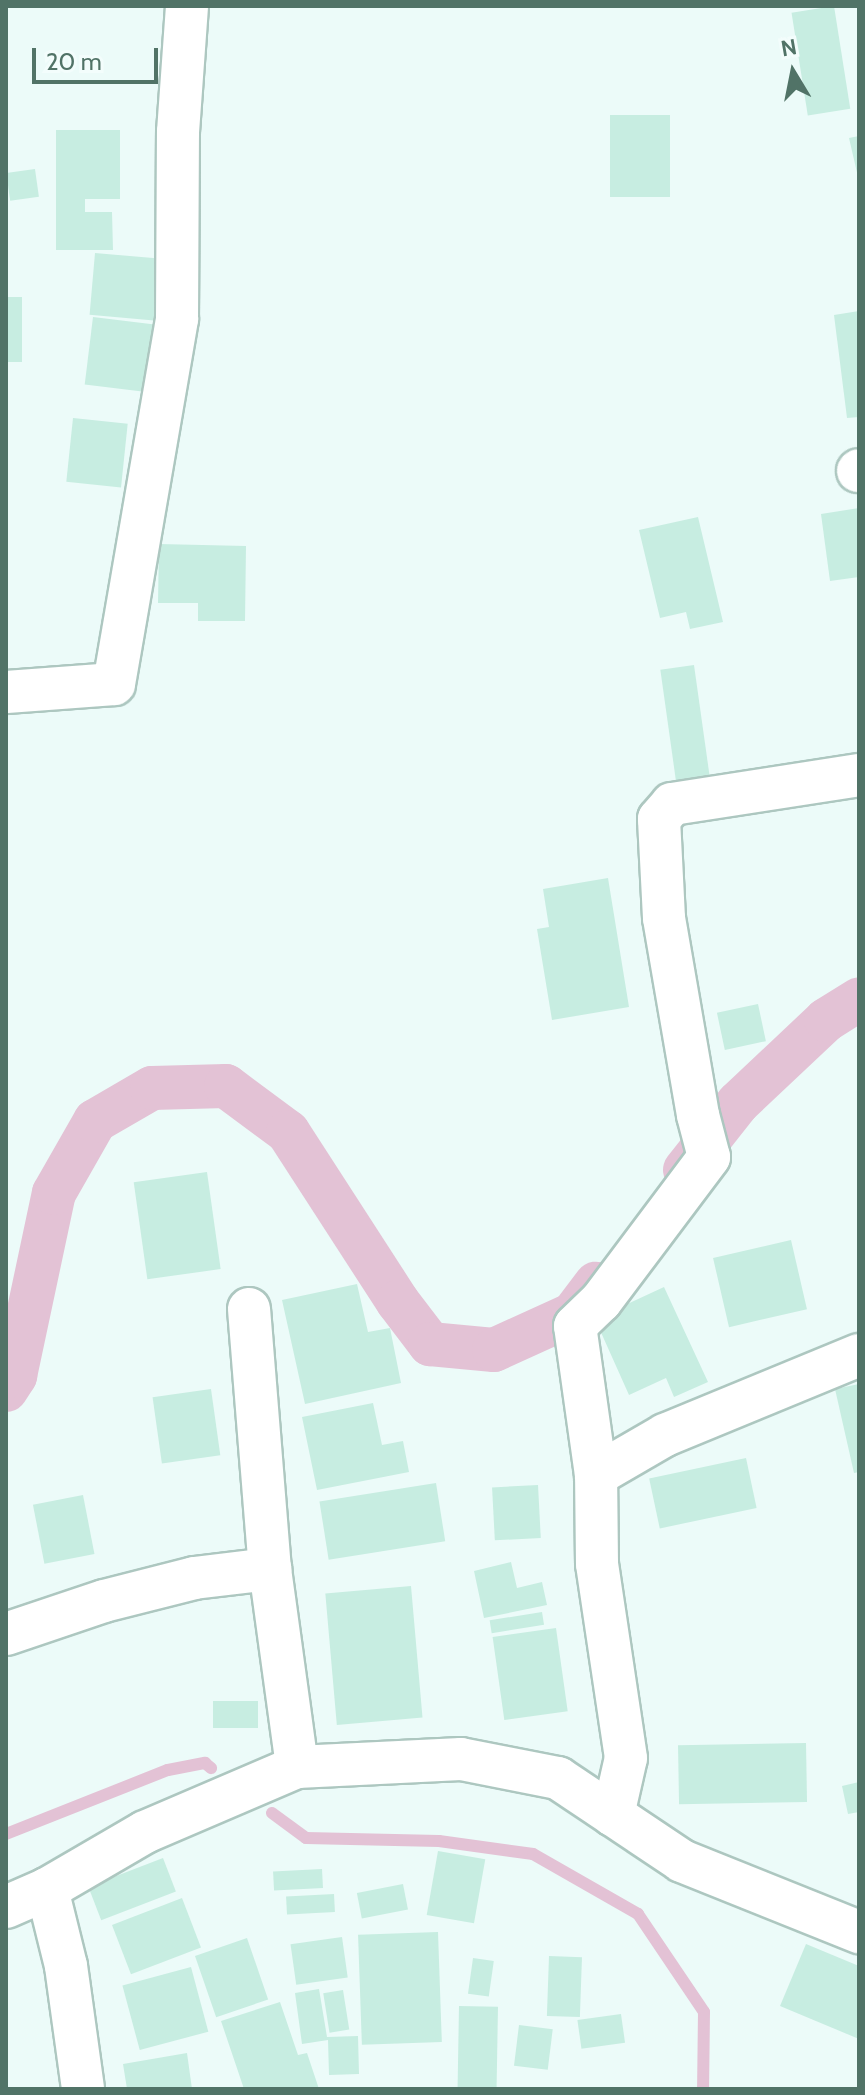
<!DOCTYPE html>
<style>
body{margin:0}
#map{position:relative;width:865px;height:2095px;overflow:hidden;background:#ecfbf9;font-family:Cabin,sans-serif}
div>[style]{position:absolute}
[style*='--x']{left:calc(var(--x)*1px);top:calc(var(--y)*1px);width:calc(var(--w)*1px);rotate:calc(var(--a)*1deg)}
.stream>*{height:12px;margin:-6px;padding:0 6px;transform-origin:6px;border-radius:6px;background:#e3c2d5}
.canal>*{height:44px;margin:-22px;padding:0 22px;transform-origin:22px;border-radius:22px;background:#e3c2d5}
.building>*{inset:0;background:#c7ede1;transform-origin:0 0}
.roads{filter:drop-shadow(2px 0 #adc7c0) drop-shadow(-2px 0 #adc7c0) drop-shadow(0 2px #adc7c0) drop-shadow(0 -2px #adc7c0)}
.street>*{height:42px;margin:-21px;padding:0 21px;transform-origin:21px;border-radius:21px;background:#fff}
span{translate:-50% -50%;white-space:nowrap;text-align:center;line-height:1.15;-webkit-text-stroke:8px #f3fdfc;paint-order:stroke}
.frame{position:absolute;inset:0;border:8px solid #517367;pointer-events:none}
.north{position:absolute;left:753px;top:32px;width:80px;height:80px;-webkit-text-stroke:6px #f3fdfc;paint-order:stroke;rotate:350deg;font-size:22px;font-weight:700;line-height:32px;text-align:center;color:#517367}
.north::after{content:'';display:block;margin:auto;width:28px;height:36px;background:#517367;clip-path:polygon(50% 0,100% 100%,50% 72%,0 100%)}
.scale{position:absolute;left:32px;top:48px;width:126px;height:36px;box-sizing:border-box;border:4px solid #517367;border-top:0;padding-left:10px;font-size:24px;line-height:28px;white-space:nowrap;color:#517367;-webkit-text-stroke:6px #f3fdfc;paint-order:stroke}
</style>
<div id="map">
<div class="stream">
<div style="--x:272;--y:1813;--w:42;--a:36.3"></div>
<div style="--x:306;--y:1838;--w:133;--a:1.3"></div>
<div style="--x:439;--y:1841;--w:95;--a:7.9"></div>
<div style="--x:533;--y:1854;--w:121;--a:29.7"></div>
<div style="--x:638;--y:1914;--w:118;--a:56"></div>
<div style="--x:704;--y:2012;--w:77;--a:90.7"></div>
<div style="--x:6;--y:1834;--w:174;--a:-21.6"></div>
<div style="--x:168;--y:1770;--w:38;--a:-11"></div>
<div style="--x:205;--y:1763;--w:8;--a:40"></div>
</div>
<div class="canal">
<div style="--x:685;--y:1170;--w:85;--a:-51.7"></div>
<div style="--x:738;--y:1103;--w:121;--a:-43.3"></div>
<div style="--x:826;--y:1020;--w:39;--a:-32"></div>
<div style="--x:6;--y:1390;--w:17;--a:-57"></div>
<div style="--x:15;--y:1376;--w:187;--a:-78"></div>
<div style="--x:54;--y:1193;--w:83;--a:-60.3"></div>
<div style="--x:95;--y:1121;--w:66;--a:-30.1"></div>
<div style="--x:152;--y:1088;--w:74;--a:-1.5"></div>
<div style="--x:226;--y:1086;--w:77;--a:36.6"></div>
<div style="--x:288;--y:1132;--w:202;--a:57.1"></div>
<div style="--x:398;--y:1302;--w:53;--a:52.7"></div>
<div style="--x:430;--y:1344;--w:64;--a:5.4"></div>
<div style="--x:494;--y:1350;--w:87;--a:-24.5"></div>
<div style="--x:573;--y:1314;--w:38;--a:-53"></div>
</div>
<div class="building">
<div style="left:834px;top:6px;width:104px;height:43px;rotate:81deg"></div>
<div style="left:610px;top:115px;width:60px;height:82px"></div>
<div style="clip-path:polygon(56px 130px,120px 130px,120px 199px,85px 199px,85px 212px,112px 212px,113px 250px,56px 250px)"></div>
<div style="clip-path:polygon(859px 136px,859px 177px,858px 177px,849px 138px)"></div>
<div style="left:35px;top:169px;width:28px;height:29px;rotate:82deg"></div>
<div style="left:95px;top:253px;width:73px;height:62px;rotate:5deg"></div>
<div style="left:6px;top:297px;width:16px;height:65px"></div>
<div style="clip-path:polygon(859px 311px,859px 417px,847px 418px,834px 315px)"></div>
<div style="left:93px;top:317px;width:62px;height:68px;rotate:7deg"></div>
<div style="left:73px;top:418px;width:55px;height:64px;rotate:6deg"></div>
<div style="clip-path:polygon(859px 508px,859px 577px,830px 581px,821px 514px)"></div>
<div style="clip-path:polygon(698px 517px,723px 622px,690px 629px,686px 612px,660px 618px,639px 530px)"></div>
<div style="clip-path:polygon(159px 544px,246px 546px,245px 621px,198px 621px,198px 603px,158px 603px)"></div>
<div style="left:694px;top:665px;width:113px;height:34px;rotate:82deg"></div>
<div style="clip-path:polygon(608px 878px,629px 1007px,552px 1020px,537px 929px,549px 927px,543px 889px)"></div>
<div style="left:758px;top:1004px;width:38px;height:42px;rotate:78deg"></div>
<div style="left:207px;top:1172px;width:98px;height:74px;rotate:82deg"></div>
<div style="left:791px;top:1240px;width:71px;height:80px;rotate:77deg"></div>
<div style="clip-path:polygon(357px 1284px,368px 1332px,390px 1328px,401px 1383px,305px 1404px,282px 1300px)"></div>
<div style="clip-path:polygon(664px 1287px,708px 1382px,674px 1397px,666px 1378px,629px 1395px,595px 1319px)"></div>
<div style="clip-path:polygon(859px 1384px,859px 1472px,854px 1473px,835px 1389px)"></div>
<div style="left:211px;top:1389px;width:67px;height:59px;rotate:82deg"></div>
<div style="clip-path:polygon(373px 1403px,382px 1445px,403px 1441px,409px 1472px,317px 1490px,302px 1417px)"></div>
<div style="left:746px;top:1458px;width:51px;height:99px;rotate:78deg"></div>
<div style="left:436px;top:1483px;width:59px;height:118px;rotate:81deg"></div>
<div style="left:538px;top:1485px;width:53px;height:46px;rotate:87deg"></div>
<div style="left:83px;top:1495px;width:60px;height:51px;rotate:79deg"></div>
<div style="clip-path:polygon(511px 1562px,517px 1588px,542px 1582px,547px 1605px,484px 1618px,474px 1571px)"></div>
<div style="left:411px;top:1586px;width:132px;height:86px;rotate:85deg"></div>
<div style="left:542px;top:1612px;width:13px;height:53px;rotate:81deg"></div>
<div style="left:556px;top:1628px;width:84px;height:64px;rotate:82deg"></div>
<div style="left:258px;top:1701px;width:27px;height:45px;rotate:90deg"></div>
<div style="left:806px;top:1743px;width:59px;height:128px;rotate:89deg"></div>
<div style="clip-path:polygon(859px 1782px,859px 1812px,848px 1814px,842px 1786px)"></div>
<div style="left:438px;top:1851px;width:48px;height:65px;rotate:10deg"></div>
<div style="left:163px;top:1858px;width:36px;height:80px;rotate:69deg"></div>
<div style="left:322px;top:1869px;width:19px;height:49px;rotate:87deg"></div>
<div style="left:403px;top:1884px;width:26px;height:47px;rotate:79deg"></div>
<div style="left:334px;top:1894px;width:18px;height:48px;rotate:87deg"></div>
<div style="left:182px;top:1898px;width:53px;height:75px;rotate:69deg"></div>
<div style="left:438px;top:1932px;width:110px;height:80px;rotate:88deg"></div>
<div style="left:342px;top:1937px;width:41px;height:52px;rotate:82deg"></div>
<div style="left:247px;top:1938px;width:65px;height:55px;rotate:71deg"></div>
<div style="clip-path:polygon(806px 1944px,859px 1966px,859px 2039px,780px 2006px)"></div>
<div style="left:549px;top:1956px;width:33px;height:60px;rotate:2deg"></div>
<div style="left:473px;top:1958px;width:21px;height:36px;rotate:8deg"></div>
<div style="left:191px;top:1967px;width:67px;height:71px;rotate:75deg"></div>
<div style="clip-path:polygon(319px 1989px,327px 2037px,358px 2036px,359px 2074px,329px 2075px,328px 2040px,302px 2044px,295px 1993px)"></div>
<div style="left:343px;top:1990px;width:40px;height:20px;rotate:81deg"></div>
<div style="clip-path:polygon(280px 2002px,298px 2055px,307px 2053px,319px 2089px,244px 2089px,221px 2021px)"></div>
<div style="left:459px;top:2006px;width:39px;height:83px;rotate:1deg"></div>
<div style="left:621px;top:2014px;width:29px;height:44px;rotate:82deg"></div>
<div style="left:519px;top:2025px;width:34px;height:41px;rotate:7deg"></div>
<div style="clip-path:polygon(187px 2053px,192px 2089px,127px 2089px,123px 2064px)"></div>
</div>
<div class="roads">
<div class="street">
<div style="--x:858;--y:471;--w:1;--a:-45"></div>
<div style="--x:6;--y:692;--w:108;--a:-4.2"></div>
<div style="--x:114;--y:684;--w:370;--a:-80.2"></div>
<div style="--x:177;--y:319;--w:187;--a:-89.7"></div>
<div style="--x:178;--y:132;--w:126;--a:-85.9"></div>
<div style="--x:249;--y:1309;--w:261;--a:85.4"></div>
<div style="--x:270;--y:1569;--w:200;--a:82.2"></div>
<div style="--x:596;--y:1475;--w:150;--a:-98"></div>
<div style="--x:575;--y:1326;--w:36;--a:-44"></div>
<div style="--x:601;--y:1301;--w:180;--a:-53.1"></div>
<div style="--x:709;--y:1157;--w:43;--a:-104.7"></div>
<div style="--x:698;--y:1115;--w:200;--a:-99.8"></div>
<div style="--x:664;--y:918;--w:99;--a:-92.9"></div>
<div style="--x:659;--y:819;--w:20;--a:-49"></div>
<div style="--x:672;--y:804;--w:189;--a:-8.8"></div>
<div style="--x:6;--y:1634;--w:103;--a:-18.6"></div>
<div style="--x:104;--y:1601;--w:93;--a:-14.3"></div>
<div style="--x:194;--y:1578;--w:77;--a:-6.8"></div>
<div style="--x:613;--y:1815;--w:58;--a:-77.2"></div>
<div style="--x:626;--y:1758;--w:196;--a:-98.5"></div>
<div style="--x:597;--y:1564;--w:89;--a:-90.6"></div>
<div style="--x:596;--y:1475;--w:80;--a:-30.1"></div>
<div style="--x:665;--y:1435;--w:210;--a:-22.4"></div>
<div style="--x:47;--y:1889;--w:79;--a:76.1"></div>
<div style="--x:66;--y:1966;--w:124;--a:82.1"></div>
<div style="--x:6;--y:1907;--w:45;--a:-23.7"></div>
<div style="--x:47;--y:1889;--w:113;--a:-30.2"></div>
<div style="--x:145;--y:1832;--w:165;--a:-23.2"></div>
<div style="--x:297;--y:1767;--w:164;--a:-2.8"></div>
<div style="--x:461;--y:1759;--w:99;--a:11.1"></div>
<div style="--x:558;--y:1778;--w:149;--a:33.8"></div>
<div style="--x:682;--y:1861;--w:191;--a:21.9"></div>
</div>
</div>
<div class="frame"></div>
<div class="north">N</div>
<div class="scale">20 m</div>
</div>
